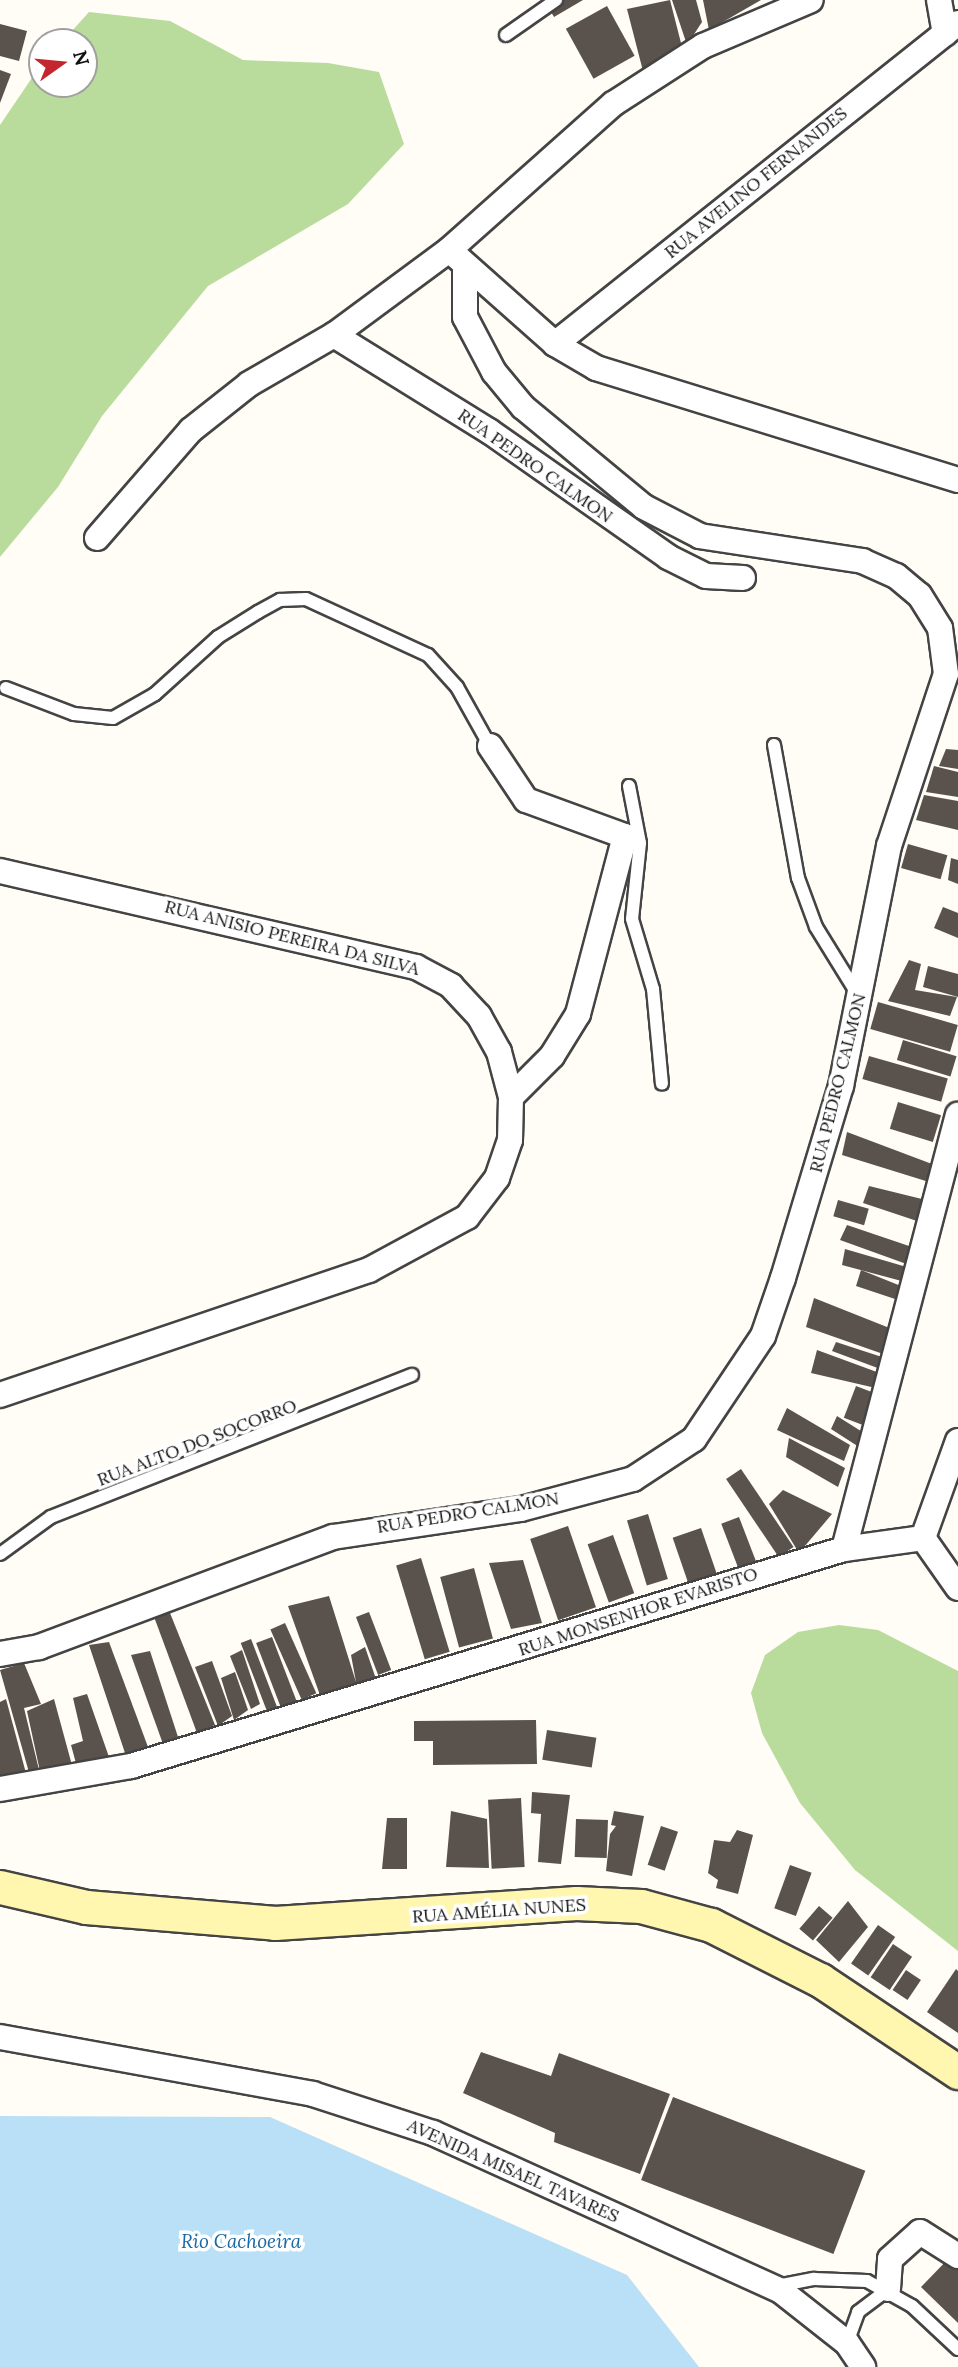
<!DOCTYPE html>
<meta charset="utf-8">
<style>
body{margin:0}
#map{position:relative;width:958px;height:2367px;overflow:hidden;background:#fffdf5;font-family:Lora,serif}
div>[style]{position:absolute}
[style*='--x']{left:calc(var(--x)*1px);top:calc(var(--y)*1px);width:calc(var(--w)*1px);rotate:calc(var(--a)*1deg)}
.forest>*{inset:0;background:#b9dc9c}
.water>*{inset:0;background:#b9e0f7}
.building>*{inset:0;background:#5a524d;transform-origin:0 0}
.roads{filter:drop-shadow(2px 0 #444) drop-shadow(-2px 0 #444) drop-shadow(0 2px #444) drop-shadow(0 -2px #444)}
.service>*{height:12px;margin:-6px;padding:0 6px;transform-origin:6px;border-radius:6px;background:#fff}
.minor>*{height:24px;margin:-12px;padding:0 12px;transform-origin:12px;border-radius:12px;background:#fff}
.secondary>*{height:33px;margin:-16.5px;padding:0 16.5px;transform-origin:16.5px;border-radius:16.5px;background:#fff6b0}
span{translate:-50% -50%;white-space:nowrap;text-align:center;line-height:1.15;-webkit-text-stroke:7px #fff;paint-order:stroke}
.street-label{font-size:18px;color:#111}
.water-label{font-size:19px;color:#1768a6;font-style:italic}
.north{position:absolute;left:28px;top:28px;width:70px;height:70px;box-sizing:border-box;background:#fff;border:2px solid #a0a0a0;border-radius:50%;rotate:75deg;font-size:19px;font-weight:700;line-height:28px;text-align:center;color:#111}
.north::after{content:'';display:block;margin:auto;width:24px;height:32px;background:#c4262e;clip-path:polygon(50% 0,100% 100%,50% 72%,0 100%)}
</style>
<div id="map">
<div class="forest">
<div style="clip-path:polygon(89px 12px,170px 21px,243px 60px,328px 63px,379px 72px,404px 144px,348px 204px,208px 286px,102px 416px,58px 487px,0 557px,0 125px,42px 63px,42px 84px,84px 84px,84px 42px,62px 42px)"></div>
<div style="clip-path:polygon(839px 1625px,878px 1630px,958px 1671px,958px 1951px,855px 1870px,800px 1803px,762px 1733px,751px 1693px,765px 1655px,798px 1632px)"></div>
</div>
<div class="water">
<div style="clip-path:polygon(0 2116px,270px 2117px,627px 2275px,699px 2367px,0 2367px)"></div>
</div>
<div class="building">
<div style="clip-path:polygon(544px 0,583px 0,554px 17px)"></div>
<div style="clip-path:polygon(670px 0,681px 43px,644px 75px,627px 9px)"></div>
<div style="clip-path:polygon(672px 0,696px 0,702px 22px,687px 45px)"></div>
<div style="clip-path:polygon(703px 0,761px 0,709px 30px)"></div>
<div style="left:607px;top:6px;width:57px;height:47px;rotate:61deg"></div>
<div style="clip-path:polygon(0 24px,27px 31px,19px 61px,0 56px)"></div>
<div style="clip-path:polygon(0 70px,11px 74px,0 103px)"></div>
<div style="clip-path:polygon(946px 749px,958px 750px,958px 769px,939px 766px)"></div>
<div style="clip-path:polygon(934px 766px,958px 772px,958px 797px,926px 792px)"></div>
<div style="clip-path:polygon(924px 795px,958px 801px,958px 830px,916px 820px)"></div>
<div style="left:908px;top:844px;width:41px;height:25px;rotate:16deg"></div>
<div style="clip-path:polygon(951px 858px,958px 860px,958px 884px,948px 880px)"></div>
<div style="clip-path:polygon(943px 907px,958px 913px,958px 938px,934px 928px)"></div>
<div style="clip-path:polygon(909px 960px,921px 964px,915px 990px,957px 997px,950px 1016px,888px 1001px)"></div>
<div style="clip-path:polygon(928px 966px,958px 974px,958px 997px,923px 987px)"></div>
<div style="left:878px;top:1002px;width:83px;height:28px;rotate:16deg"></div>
<div style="left:903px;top:1040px;width:56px;height:21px;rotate:17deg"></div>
<div style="left:869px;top:1056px;width:82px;height:24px;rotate:16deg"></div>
<div style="left:898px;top:1102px;width:45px;height:28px;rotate:17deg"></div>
<div style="clip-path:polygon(847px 1132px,932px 1164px,929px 1182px,842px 1155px)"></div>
<div style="clip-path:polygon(869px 1186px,926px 1200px,920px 1222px,863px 1203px)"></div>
<div style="left:838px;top:1200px;width:32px;height:17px;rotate:16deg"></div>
<div style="clip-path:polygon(847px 1225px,912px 1247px,912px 1266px,840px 1240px)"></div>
<div style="clip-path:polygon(845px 1249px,910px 1268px,909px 1283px,842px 1265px)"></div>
<div style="clip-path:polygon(861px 1270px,906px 1288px,901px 1301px,856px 1286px)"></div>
<div style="clip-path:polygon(814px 1298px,892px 1329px,886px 1355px,806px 1327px)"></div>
<div style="clip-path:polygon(836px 1342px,885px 1358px,883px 1370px,832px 1351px)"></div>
<div style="clip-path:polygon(817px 1350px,885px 1375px,880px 1389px,811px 1373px)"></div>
<div style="left:856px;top:1386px;width:28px;height:34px;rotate:21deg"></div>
<div style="clip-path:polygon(787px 1408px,850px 1445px,844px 1461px,777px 1430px)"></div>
<div style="clip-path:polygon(837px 1416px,864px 1433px,859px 1447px,831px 1429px)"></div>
<div style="clip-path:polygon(789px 1438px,845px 1468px,838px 1487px,786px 1457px)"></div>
<div style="left:741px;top:1469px;width:94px;height:18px;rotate:56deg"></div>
<div style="clip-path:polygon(783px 1490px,832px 1514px,799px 1553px,769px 1504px)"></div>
<div style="left:648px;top:1514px;width:68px;height:22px;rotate:73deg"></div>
<div style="left:739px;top:1517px;width:53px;height:19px;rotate:69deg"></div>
<div style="left:568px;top:1526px;width:86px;height:40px;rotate:71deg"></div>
<div style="left:701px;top:1528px;width:50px;height:30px;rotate:71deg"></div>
<div style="left:613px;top:1535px;width:62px;height:27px;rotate:70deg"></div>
<div style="left:421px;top:1558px;width:98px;height:26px;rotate:73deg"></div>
<div style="clip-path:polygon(523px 1560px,542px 1623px,511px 1629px,489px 1563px)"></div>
<div style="left:474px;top:1568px;width:73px;height:35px;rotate:75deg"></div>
<div style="clip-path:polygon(329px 1596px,356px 1682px,351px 1655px,365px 1647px,376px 1679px,321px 1698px,288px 1606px)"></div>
<div style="left:369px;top:1612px;width:62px;height:14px;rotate:69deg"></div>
<div style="clip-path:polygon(170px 1613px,215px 1725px,197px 1733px,153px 1614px)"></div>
<div style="left:285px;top:1623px;width:77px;height:16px;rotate:66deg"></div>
<div style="left:272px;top:1637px;width:72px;height:17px;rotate:69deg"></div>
<div style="left:251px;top:1639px;width:73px;height:11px;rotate:69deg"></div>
<div style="clip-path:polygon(109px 1642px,148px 1747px,125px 1753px,89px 1645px)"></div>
<div style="clip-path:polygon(242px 1650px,260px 1704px,251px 1709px,230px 1656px)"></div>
<div style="clip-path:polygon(150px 1651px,179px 1740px,163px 1744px,131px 1655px)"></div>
<div style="clip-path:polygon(212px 1661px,232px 1716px,218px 1726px,195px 1667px)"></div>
<div style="clip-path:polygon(24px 1663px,41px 1704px,24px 1708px,40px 1774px,30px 1776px,0 1670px)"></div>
<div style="clip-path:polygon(235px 1672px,248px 1710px,234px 1720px,221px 1678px)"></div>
<div style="clip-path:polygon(87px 1694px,109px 1757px,77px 1767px,71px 1745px,83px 1741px,73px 1698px)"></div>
<div style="clip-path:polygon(6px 1699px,27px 1777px,0 1785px,0 1702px)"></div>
<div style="clip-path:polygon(54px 1699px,73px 1769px,41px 1776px,27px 1711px)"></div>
<div style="clip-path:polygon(536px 1720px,537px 1764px,433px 1765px,433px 1741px,414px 1741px,414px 1721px)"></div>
<div style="left:547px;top:1730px;width:50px;height:30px;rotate:9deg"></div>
<div style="clip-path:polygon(532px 1792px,570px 1795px,561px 1864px,538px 1862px,541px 1814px,531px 1813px)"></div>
<div style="left:521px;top:1798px;width:69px;height:33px;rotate:87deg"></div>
<div style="clip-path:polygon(451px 1811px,487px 1819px,489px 1868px,446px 1867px)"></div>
<div style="clip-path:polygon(614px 1811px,644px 1816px,632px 1876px,606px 1871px,610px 1834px,616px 1826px,611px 1825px)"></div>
<div style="clip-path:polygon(387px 1818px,407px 1818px,407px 1869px,382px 1869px)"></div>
<div style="left:576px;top:1819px;width:32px;height:38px;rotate:2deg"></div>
<div style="left:661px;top:1826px;width:18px;height:41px;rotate:19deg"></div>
<div style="clip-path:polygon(737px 1830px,753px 1835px,738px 1894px,716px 1888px,718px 1880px,708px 1873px,714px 1840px,730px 1842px)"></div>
<div style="left:790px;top:1865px;width:23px;height:46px;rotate:20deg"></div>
<div style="clip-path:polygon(848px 1901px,868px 1927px,839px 1962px,816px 1940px)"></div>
<div style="left:819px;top:1906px;width:18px;height:30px;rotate:41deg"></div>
<div style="left:878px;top:1925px;width:21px;height:47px;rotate:35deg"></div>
<div style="left:893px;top:1944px;width:23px;height:40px;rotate:34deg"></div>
<div style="clip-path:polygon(956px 1969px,958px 1971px,958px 2033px,927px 2012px)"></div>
<div style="left:906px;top:1970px;width:18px;height:24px;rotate:34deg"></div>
<div style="clip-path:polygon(481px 2052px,551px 2076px,559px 2053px,670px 2094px,640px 2174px,554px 2142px,555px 2133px,463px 2093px)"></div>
<div style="left:673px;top:2097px;width:206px;height:89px;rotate:21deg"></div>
<div style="clip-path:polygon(953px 2254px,958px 2259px,958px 2323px,921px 2287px)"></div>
</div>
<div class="roads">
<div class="service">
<div style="--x:506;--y:35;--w:61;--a:-35"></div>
<div style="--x:6;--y:688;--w:73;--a:20.9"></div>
<div style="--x:74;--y:714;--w:39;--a:6"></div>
<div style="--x:113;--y:718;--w:48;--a:-29.7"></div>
<div style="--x:155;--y:694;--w:85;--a:-42.1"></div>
<div style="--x:218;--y:637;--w:47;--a:-32"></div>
<div style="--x:258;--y:612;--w:25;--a:-29"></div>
<div style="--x:280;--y:600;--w:26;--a:-2"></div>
<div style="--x:306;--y:599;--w:134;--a:24.7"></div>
<div style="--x:428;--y:655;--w:43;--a:47.8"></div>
<div style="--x:457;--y:687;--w:68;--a:60.8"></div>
<div style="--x:774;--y:745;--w:135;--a:79.8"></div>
<div style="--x:798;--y:878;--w:52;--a:69.8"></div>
<div style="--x:816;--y:927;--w:80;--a:58.3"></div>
<div style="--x:629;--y:786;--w:58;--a:79.1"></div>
<div style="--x:640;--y:843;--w:76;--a:96"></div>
<div style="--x:632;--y:919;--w:73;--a:73.3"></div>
<div style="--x:653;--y:989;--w:95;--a:84.6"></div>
<div style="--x:0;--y:1554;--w:63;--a:-36"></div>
<div style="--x:51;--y:1517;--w:388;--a:-21.5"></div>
<div style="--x:777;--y:2286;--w:38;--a:-11"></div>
<div style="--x:814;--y:2279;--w:53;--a:2.2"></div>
<div style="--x:867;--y:2281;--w:51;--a:29.1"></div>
<div style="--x:912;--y:2306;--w:63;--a:43.1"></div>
<div style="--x:847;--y:2343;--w:33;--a:-70"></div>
<div style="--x:858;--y:2312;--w:38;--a:-37"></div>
</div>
<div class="minor">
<div style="--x:939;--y:0;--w:34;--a:80"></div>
<div style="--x:456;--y:256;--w:132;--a:41.6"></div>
<div style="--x:555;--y:344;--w:48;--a:30.3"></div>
<div style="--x:596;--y:368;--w:379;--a:17.2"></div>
<div style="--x:334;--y:335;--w:182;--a:31.8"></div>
<div style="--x:489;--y:431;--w:219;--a:35.1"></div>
<div style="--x:668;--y:557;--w:42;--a:26.6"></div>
<div style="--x:706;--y:576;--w:37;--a:3"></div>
<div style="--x:555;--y:344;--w:515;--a:-38.54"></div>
<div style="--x:97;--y:538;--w:143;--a:-49"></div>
<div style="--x:191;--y:430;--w:74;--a:-38.4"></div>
<div style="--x:249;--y:384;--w:98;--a:-30"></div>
<div style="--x:334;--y:335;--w:143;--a:-36.5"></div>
<div style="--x:449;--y:250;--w:220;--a:-41.7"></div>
<div style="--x:613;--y:104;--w:107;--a:-32.8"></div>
<div style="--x:703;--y:46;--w:117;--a:-23.1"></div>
<div style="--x:490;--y:746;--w:65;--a:56.3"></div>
<div style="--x:526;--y:800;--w:105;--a:20"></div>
<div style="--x:625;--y:836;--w:184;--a:104.8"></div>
<div style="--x:578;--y:1014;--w:49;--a:121.8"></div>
<div style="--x:552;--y:1056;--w:58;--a:135"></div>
<div style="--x:0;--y:871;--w:427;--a:13"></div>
<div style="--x:416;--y:967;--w:40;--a:28"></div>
<div style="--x:451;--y:986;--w:41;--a:47"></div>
<div style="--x:479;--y:1016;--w:41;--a:60.9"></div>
<div style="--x:499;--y:1052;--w:47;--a:75.1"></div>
<div style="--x:511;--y:1097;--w:43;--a:91.3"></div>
<div style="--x:510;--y:1140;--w:40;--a:108.9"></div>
<div style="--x:497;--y:1178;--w:49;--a:127.6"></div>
<div style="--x:467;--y:1217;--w:111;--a:151.6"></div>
<div style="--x:369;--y:1270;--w:390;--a:161.3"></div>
<div style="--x:923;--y:1538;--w:103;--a:-70.2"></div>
<div style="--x:844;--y:1549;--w:80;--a:-7.9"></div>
<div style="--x:923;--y:1538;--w:61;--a:55"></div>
<div style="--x:0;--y:1654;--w:40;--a:-10"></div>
<div style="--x:39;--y:1647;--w:314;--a:-20.5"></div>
<div style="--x:333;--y:1537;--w:190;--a:-8.5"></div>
<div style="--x:521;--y:1509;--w:116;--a:-15"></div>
<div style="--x:633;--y:1479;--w:73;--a:-33.3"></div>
<div style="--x:694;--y:1439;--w:124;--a:-56.2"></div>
<div style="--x:763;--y:1336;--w:61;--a:-71"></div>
<div style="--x:783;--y:1278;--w:201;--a:-73.2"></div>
<div style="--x:841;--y:1086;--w:245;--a:-78.7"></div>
<div style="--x:889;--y:846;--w:181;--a:-71.7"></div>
<div style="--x:946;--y:674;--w:46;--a:-97.4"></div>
<div style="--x:940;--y:628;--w:39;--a:-122"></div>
<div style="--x:919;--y:595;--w:30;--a:-140"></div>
<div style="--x:896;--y:576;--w:36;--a:-156"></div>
<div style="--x:863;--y:561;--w:165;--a:-171.3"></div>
<div style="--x:700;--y:536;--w:63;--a:-152.6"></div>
<div style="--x:644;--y:507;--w:157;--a:-140.4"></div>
<div style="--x:523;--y:407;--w:45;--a:-129.6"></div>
<div style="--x:494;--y:372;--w:62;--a:-117.8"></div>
<div style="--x:465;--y:317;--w:52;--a:-90"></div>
<div style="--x:0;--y:1789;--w:133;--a:-10"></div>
<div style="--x:131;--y:1766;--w:745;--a:-16.93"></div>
<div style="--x:844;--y:1549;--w:449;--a:-75.3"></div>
<div style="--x:0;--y:2037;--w:318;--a:10.3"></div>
<div style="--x:313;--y:2094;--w:126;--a:18"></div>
<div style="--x:433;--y:2133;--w:382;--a:24.4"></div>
<div style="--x:781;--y:2291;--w:84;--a:38.2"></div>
<div style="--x:847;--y:2343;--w:29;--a:56"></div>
<div style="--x:888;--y:2289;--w:30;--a:-86"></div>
<div style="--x:890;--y:2259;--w:40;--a:-42"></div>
<div style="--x:920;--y:2232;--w:45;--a:32.3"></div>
</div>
<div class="secondary">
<div style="--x:0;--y:1887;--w:88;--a:13.1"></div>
<div style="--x:86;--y:1907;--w:190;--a:4.8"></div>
<div style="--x:275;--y:1923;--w:302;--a:-3.8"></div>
<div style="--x:576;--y:1903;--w:65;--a:2.6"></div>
<div style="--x:641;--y:1906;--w:73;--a:15.2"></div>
<div style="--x:711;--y:1925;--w:122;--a:26.8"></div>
<div style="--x:820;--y:1980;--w:166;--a:33.7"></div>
</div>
</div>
<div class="street-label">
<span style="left:756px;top:183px;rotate:-39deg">RUA AVELINO FERNANDES</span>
<span style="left:535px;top:466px;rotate:35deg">RUA PEDRO CALMON</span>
<span style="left:292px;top:938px;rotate:14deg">RUA ANISIO PEREIRA DA SILVA</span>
<span style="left:838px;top:1083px;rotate:-76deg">RUA PEDRO CALMON</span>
<span style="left:197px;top:1443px;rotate:-21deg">RUA ALTO DO SOCORRO</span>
<span style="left:468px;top:1513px;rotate:-9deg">RUA PEDRO CALMON</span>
<span style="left:638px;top:1612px;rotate:-18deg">RUA MONSENHOR EVARISTO</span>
<span style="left:499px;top:1911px;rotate:-4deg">RUA AMÉLIA NUNES</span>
<span style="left:513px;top:2171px;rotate:24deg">AVENIDA MISAEL TAVARES</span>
</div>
<div class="water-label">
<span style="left:241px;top:2242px">Rio Cachoeira</span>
</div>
<div class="north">N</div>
</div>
